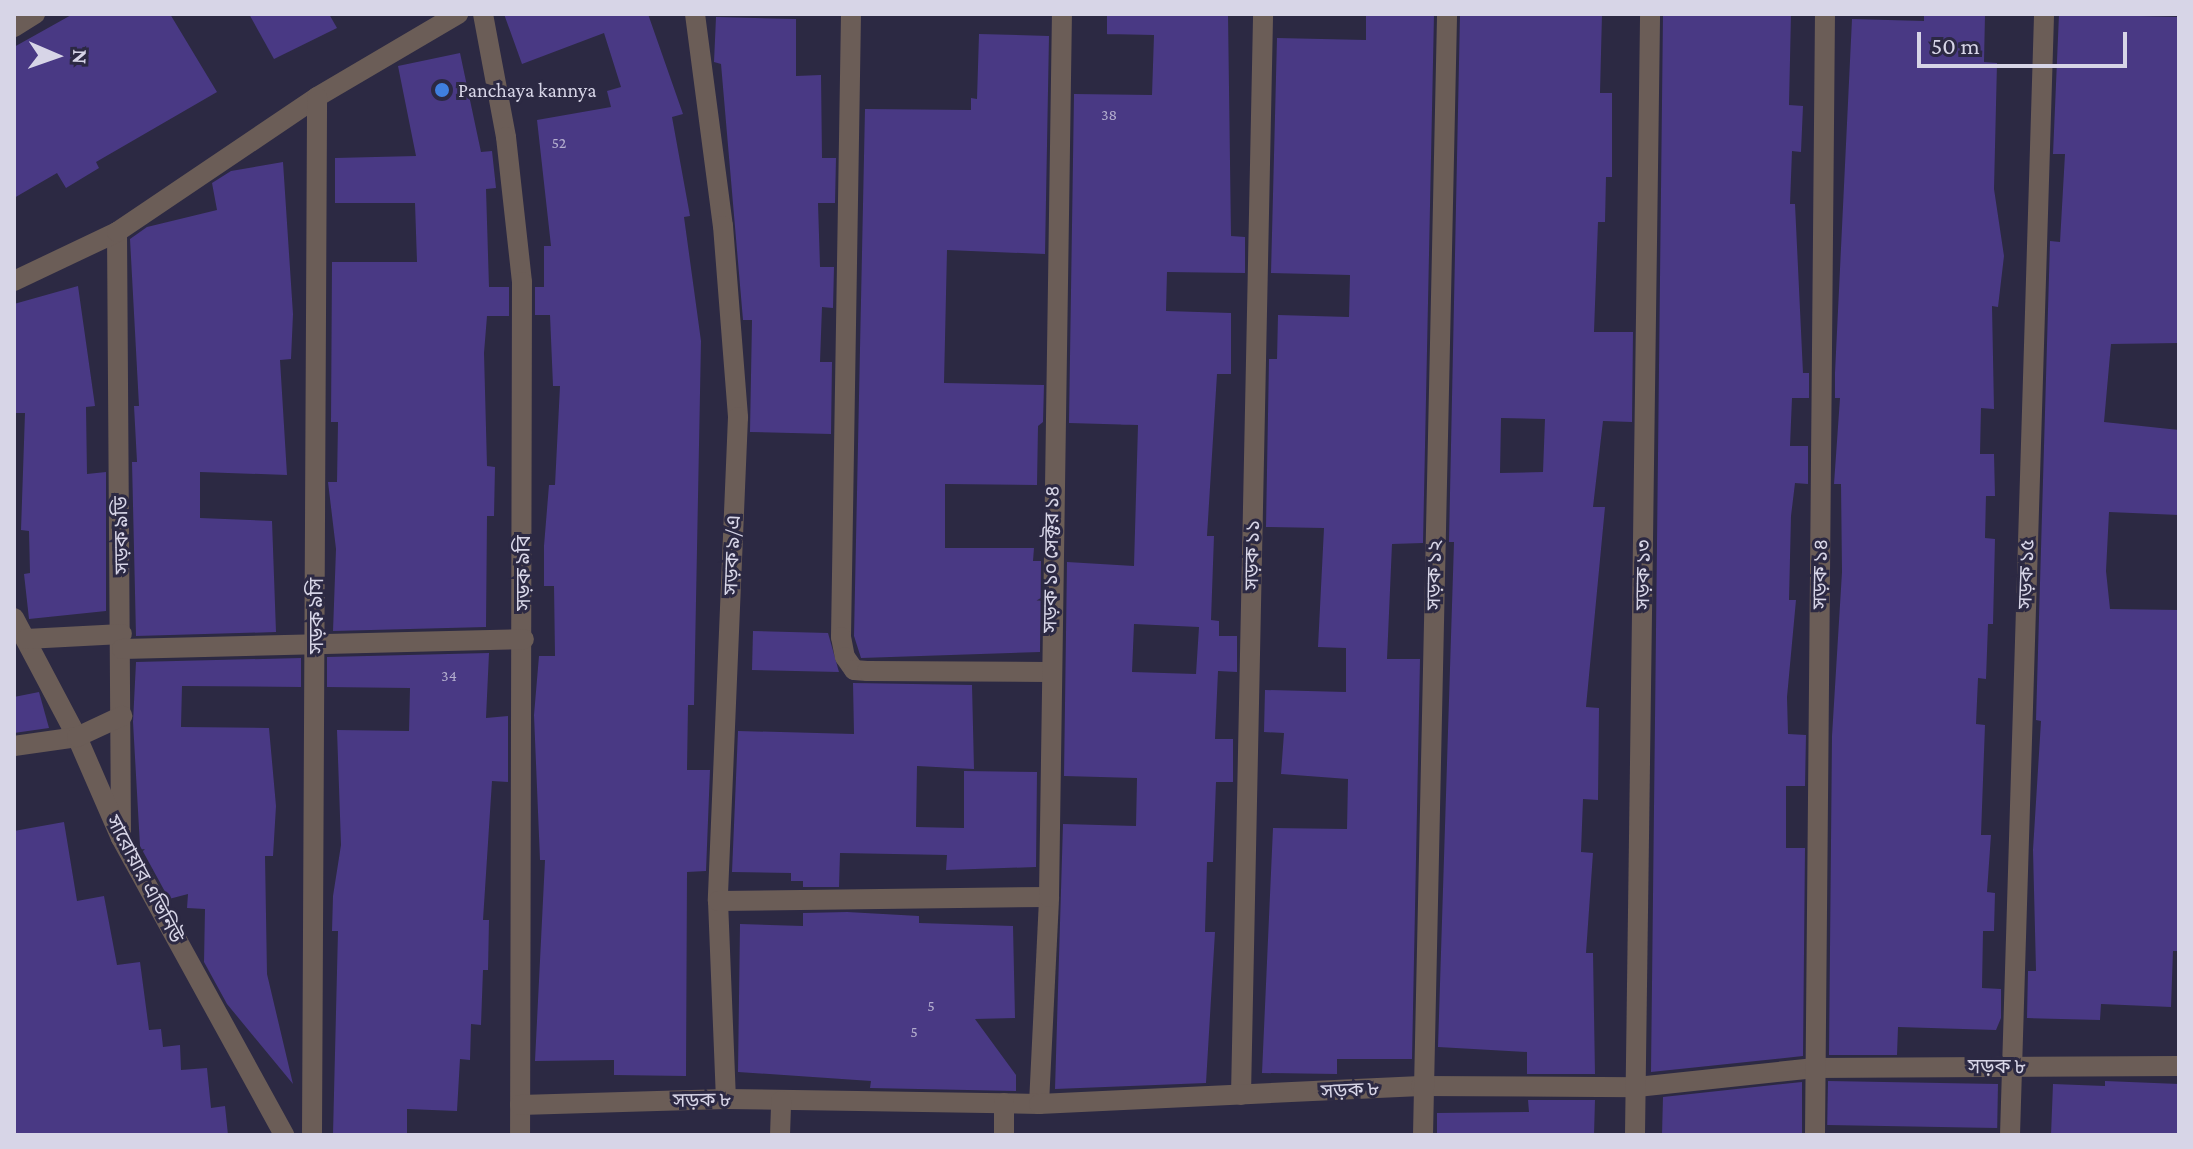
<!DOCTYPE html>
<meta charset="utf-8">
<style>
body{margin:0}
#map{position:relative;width:2193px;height:1149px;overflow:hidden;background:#2c2943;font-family:"Crimson Pro","Noto Sans Bengali",serif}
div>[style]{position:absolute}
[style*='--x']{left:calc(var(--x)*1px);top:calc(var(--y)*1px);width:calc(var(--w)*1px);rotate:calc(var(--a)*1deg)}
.building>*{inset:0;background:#493984;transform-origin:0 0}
.street>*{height:20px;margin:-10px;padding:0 10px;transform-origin:10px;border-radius:10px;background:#6b5d57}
.dots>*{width:22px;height:22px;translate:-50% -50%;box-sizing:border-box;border:4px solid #2c2943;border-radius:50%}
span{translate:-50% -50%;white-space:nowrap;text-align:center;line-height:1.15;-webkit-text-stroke:6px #2c2943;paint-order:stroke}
.number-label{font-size:16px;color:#b4aece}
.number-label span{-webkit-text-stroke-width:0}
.poi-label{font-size:20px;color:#d7d5e7}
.left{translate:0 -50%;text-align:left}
.street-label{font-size:20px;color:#d7d5e7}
.frame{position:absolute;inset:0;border:16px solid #d7d5e7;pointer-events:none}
.north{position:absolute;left:16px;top:16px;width:80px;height:80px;-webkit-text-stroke:6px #2c2943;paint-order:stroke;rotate:92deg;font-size:22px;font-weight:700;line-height:32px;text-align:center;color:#d7d5e7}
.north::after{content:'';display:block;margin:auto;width:28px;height:36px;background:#d7d5e7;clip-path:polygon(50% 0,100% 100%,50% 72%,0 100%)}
.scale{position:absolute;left:1917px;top:32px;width:210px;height:36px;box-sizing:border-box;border:4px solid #d7d5e7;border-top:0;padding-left:10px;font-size:24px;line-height:28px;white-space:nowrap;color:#d7d5e7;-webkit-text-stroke:6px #2c2943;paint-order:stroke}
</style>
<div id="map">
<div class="building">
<div style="clip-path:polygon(73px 14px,170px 14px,217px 92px,96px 162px,99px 168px,66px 188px,57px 173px,14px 198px,14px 47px)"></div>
<div style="clip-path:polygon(249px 14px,329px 14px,337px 28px,274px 59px)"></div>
<div style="clip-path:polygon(504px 14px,648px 14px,683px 114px,672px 117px,690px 216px,684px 217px,701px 341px,694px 705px,688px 705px,687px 770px,710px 770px,706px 871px,687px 872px,686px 1076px,614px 1075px,614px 1060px,535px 1061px,545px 860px,540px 860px,534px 715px,539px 656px,555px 656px,554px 586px,544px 586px,544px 546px,549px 485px,555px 485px,560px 386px,553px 386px,550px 315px,535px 315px,535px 287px,544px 287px,544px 246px,551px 246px,537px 120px,611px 107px,607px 91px,621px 87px,604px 33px,522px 64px)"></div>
<div style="clip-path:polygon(evenodd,1107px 14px,1228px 14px,1231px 236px,1245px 237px,1245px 273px,1167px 272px,1166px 311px,1231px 313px,1231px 374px,1217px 374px,1207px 536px,1214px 536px,1211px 620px,1219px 621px,1219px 636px,1237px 636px,1237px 672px,1218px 671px,1215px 739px,1233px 739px,1233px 782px,1216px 782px,1213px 862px,1207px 862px,1205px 932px,1215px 932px,1206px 1083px,1055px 1089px,1063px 824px,1136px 826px,1137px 778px,1064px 776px,1067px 562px,1134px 566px,1138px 425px,1069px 423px,1074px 94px,1152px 95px,1154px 35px,1107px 34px,1107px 14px,1134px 624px,1199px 627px,1196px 674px,1132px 672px,1134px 624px)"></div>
<div style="clip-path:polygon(1366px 14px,1434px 14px,1423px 543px,1392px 544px,1387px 659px,1420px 659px,1412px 1059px,1337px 1059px,1337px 1074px,1262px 1073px,1273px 828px,1347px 829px,1348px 779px,1281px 774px,1284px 733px,1264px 732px,1265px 690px,1346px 692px,1346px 648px,1318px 647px,1324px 528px,1266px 527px,1269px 359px,1277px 359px,1278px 315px,1349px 317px,1350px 275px,1271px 273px,1277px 38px,1366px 40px)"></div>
<div style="clip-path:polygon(evenodd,1460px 14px,1602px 14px,1600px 93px,1612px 93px,1612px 177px,1606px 177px,1605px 222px,1598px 222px,1594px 332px,1633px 332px,1632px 422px,1603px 421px,1593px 507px,1605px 507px,1586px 707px,1599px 708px,1598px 800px,1583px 799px,1581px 852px,1593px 853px,1586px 953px,1593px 953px,1595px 1074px,1527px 1074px,1527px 1052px,1438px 1047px,1454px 542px,1449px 542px,1460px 14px,1501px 418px,1545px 419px,1543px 472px,1500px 473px,1501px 418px)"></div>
<div style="clip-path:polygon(1663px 14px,1791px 14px,1789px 105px,1803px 106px,1801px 152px,1792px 151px,1790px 204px,1795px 204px,1803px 373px,1809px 373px,1809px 398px,1792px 398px,1790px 446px,1808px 446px,1808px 484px,1795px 483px,1791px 516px,1789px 600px,1796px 600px,1787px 697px,1788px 734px,1806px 735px,1805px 786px,1786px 786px,1786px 848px,1805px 848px,1803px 1056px,1651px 1072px)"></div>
<div style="clip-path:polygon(1924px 14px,1985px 15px,1984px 62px,1997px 63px,1994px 189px,2004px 256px,1998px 307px,1992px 306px,1994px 409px,1981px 408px,1980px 454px,1994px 454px,1995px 496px,1986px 496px,1985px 538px,1995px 539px,1993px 624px,1988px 624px,1986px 679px,1978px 678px,1976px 724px,1985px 725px,1981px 835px,1991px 835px,1987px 892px,1995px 893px,1994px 931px,1983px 931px,1982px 988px,2001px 989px,2001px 1018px,1996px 1030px,1898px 1027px,1897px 1055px,1829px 1055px,1832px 736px,1842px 572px,1841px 484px,1834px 484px,1840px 398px,1835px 398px,1835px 373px,1852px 19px,1924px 21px)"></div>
<div style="clip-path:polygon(2059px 14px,2179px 17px,2179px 343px,2111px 344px,2104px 422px,2179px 430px,2179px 515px,2109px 512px,2106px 571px,2110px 609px,2179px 610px,2179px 951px,2173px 951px,2171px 1007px,2101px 1004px,2100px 1020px,2027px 1018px,2028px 971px,2036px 971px,2033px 850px,2041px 721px,2036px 720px,2050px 241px,2060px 242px,2065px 154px,2053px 154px)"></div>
<div style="clip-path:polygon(716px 17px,796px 19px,796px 76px,821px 75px,822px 158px,836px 158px,835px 203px,818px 203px,820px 267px,834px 267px,833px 308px,822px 307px,820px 362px,832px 362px,831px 434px,750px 432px,752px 320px,743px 320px,721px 64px,714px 62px)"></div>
<div style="clip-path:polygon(979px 34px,1049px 36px,1045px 254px,947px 250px,944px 383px,1044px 385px,1043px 422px,1038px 426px,1037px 485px,945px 484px,945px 548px,1034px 548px,1033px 561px,1041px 561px,1040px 652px,861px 658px,854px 636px,865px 109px,971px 110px,971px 98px,977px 99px)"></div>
<div style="clip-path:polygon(460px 53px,481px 152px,492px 151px,496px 188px,486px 189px,489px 287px,509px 287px,509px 316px,487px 316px,484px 353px,487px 466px,495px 467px,494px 516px,487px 516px,486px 627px,333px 631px,336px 549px,328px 482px,337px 482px,338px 422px,331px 422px,332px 262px,417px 262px,415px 203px,335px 203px,335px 158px,416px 156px,398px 66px)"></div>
<div style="clip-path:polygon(283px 162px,293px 314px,291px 359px,280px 360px,287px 475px,200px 472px,200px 518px,272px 521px,276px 632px,136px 636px,132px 462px,137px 462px,134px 406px,139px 406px,130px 239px,147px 227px,217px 210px,212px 183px,231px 171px)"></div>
<div style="clip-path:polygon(78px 286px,95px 406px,86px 407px,87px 474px,106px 472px,106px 611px,29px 619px,24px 574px,30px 573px,29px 531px,21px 530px,25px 413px,16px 413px,14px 304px)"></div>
<div style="clip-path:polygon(753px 631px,828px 633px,839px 672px,752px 670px)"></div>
<div style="clip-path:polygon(489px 653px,486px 718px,508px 716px,508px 782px,492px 781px,483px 920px,489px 920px,488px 970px,483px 970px,481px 1025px,471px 1024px,470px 1060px,460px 1059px,457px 1111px,407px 1109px,407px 1135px,333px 1134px,338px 931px,332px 931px,333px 896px,341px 845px,337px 730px,409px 731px,410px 688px,327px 687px,327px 657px)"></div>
<div style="clip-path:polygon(301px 658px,301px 687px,182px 686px,181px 727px,269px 728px,276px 806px,273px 856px,265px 856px,267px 974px,293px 1084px,227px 1004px,204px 962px,205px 909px,187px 908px,188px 894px,169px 899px,140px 846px,133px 722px,136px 662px)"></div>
<div style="clip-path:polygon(853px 683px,972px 685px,974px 769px,917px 766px,916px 827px,964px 828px,964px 771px,1037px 772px,1036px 867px,946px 870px,947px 855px,840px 853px,839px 887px,803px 887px,803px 881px,791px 881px,791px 873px,732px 872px,738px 731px,854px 734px)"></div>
<div style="clip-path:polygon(39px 692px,49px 728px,14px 733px,14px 697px)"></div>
<div style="clip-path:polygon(64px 822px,77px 901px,104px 896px,117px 965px,140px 962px,149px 1030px,161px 1029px,163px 1047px,180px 1045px,181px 1070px,207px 1068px,211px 1108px,225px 1106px,228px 1135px,14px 1135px,14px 831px)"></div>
<div style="clip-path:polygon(847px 912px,919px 916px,919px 923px,1013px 926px,1015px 1018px,975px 1019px,1016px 1075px,1016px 1091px,870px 1088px,871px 1081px,738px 1072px,740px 924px,803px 926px,803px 913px)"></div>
<div style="left:1828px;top:1081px;width:170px;height:44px;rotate:1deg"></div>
<div style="clip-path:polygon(2105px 1081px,2179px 1084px,2179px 1135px,2051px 1135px,2053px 1084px,2105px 1086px)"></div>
<div style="clip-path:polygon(1802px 1082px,1802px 1135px,1662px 1135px,1663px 1097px)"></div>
<div style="clip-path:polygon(1528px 1100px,1595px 1100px,1594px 1135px,1437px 1135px,1437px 1113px,1529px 1112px)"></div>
</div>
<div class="street">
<div style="--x:483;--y:14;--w:125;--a:79.4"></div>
<div style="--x:506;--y:137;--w:146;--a:83.7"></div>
<div style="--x:522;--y:282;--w:853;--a:90.13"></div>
<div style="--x:695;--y:14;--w:214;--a:82.5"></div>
<div style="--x:723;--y:226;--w:192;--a:85.5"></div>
<div style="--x:738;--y:417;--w:484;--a:92.4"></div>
<div style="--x:718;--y:901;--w:198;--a:87.7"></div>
<div style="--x:851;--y:14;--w:623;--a:90.92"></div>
<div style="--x:841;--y:637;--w:20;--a:79"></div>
<div style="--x:845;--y:657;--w:16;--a:55"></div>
<div style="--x:854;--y:670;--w:13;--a:4"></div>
<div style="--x:867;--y:671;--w:181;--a:0.3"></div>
<div style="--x:14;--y:27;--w:25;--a:-32"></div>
<div style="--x:117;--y:232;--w:606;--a:89.62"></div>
<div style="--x:14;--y:281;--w:114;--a:-25.4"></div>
<div style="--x:117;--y:232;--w:241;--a:-34"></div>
<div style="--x:317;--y:97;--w:164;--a:-30.5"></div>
<div style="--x:14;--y:618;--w:135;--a:62.1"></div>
<div style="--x:77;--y:737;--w:110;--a:66.5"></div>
<div style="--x:121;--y:838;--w:339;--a:61.2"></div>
<div style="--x:26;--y:639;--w:96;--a:-3"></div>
<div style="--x:122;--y:649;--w:402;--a:-1.4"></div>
<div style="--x:14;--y:746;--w:64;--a:-8.1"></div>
<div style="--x:77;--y:737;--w:50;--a:-25"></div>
<div style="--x:718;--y:901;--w:331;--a:-0.7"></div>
<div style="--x:1241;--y:1095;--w:1081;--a:-88.83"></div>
<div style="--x:1039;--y:1104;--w:207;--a:-87.2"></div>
<div style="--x:1049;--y:897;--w:883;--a:-89.16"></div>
<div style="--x:520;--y:1105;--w:206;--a:-1.7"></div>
<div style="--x:726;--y:1099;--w:313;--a:0.9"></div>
<div style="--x:1039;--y:1104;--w:382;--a:-2.7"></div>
<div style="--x:1421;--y:1086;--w:216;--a:0.3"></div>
<div style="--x:1637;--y:1087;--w:179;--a:-6.1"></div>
<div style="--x:1815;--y:1068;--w:364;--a:-0.3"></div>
<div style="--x:312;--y:1135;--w:1038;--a:-89.72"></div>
<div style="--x:780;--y:1135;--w:34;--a:-88"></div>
<div style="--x:1004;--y:1135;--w:32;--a:-90"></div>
<div style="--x:1423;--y:1135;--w:1121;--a:-88.77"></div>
<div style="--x:1635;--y:1135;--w:1121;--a:-89.23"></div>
<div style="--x:1815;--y:1135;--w:1121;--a:-89.49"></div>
<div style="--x:2010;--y:1135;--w:1122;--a:-88.26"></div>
</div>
<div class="dots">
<div style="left:442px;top:90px;background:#3f7fe0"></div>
</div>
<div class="number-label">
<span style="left:1109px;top:115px">38</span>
<span style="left:559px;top:143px">52</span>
<span style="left:449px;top:676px">34</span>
<span style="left:931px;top:1006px">5</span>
<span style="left:914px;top:1032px">5</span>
</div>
<div class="poi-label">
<span class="left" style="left:458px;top:90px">Panchaya kannya</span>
</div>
<div class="street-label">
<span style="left:121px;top:535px;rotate:-91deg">সড়ক ৯ডি</span>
<span style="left:732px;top:555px;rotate:-88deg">সড়ক ৯/এ</span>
<span style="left:1252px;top:555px;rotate:-89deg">সড়ক ১১</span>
<span style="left:1051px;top:559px;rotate:-89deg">সড়ক ১০ সেক্টর ১৪</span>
<span style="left:523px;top:573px;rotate:-90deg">সড়ক ৯বি</span>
<span style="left:1820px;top:574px;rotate:-89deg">সড়ক ১৪</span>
<span style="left:2026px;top:574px;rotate:-88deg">সড়ক ১৫</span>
<span style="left:1434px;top:575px;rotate:-89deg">সড়ক ১২</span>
<span style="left:1643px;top:575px;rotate:-89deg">সড়ক ১৩</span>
<span style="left:316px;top:616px;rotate:-90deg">সড়ক ৯সি</span>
<span style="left:145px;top:879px;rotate:62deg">সারোয়ার এভিনিউ</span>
<span style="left:1997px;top:1066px">সড়ক ৮</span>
<span style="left:1350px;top:1090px;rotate:-3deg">সড়ক ৮</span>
<span style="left:702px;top:1100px;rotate:-1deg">সড়ক ৮</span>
</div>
<div class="frame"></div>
<div class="north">N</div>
<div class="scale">50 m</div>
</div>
